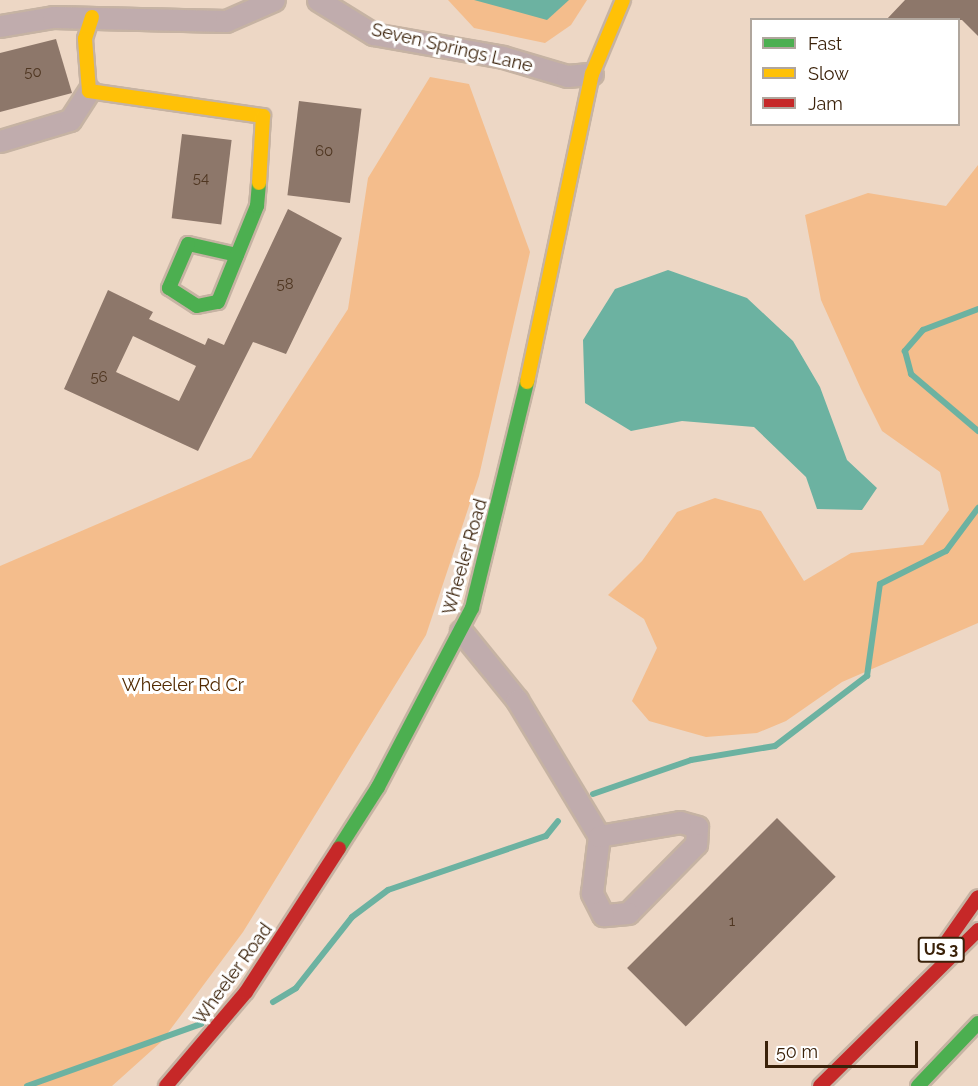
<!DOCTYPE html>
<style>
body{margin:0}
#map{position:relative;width:978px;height:1086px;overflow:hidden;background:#edd7c5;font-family:Raleway,sans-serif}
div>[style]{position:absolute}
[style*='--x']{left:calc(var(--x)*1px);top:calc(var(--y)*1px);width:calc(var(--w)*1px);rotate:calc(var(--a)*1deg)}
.green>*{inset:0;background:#f4bd8c}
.water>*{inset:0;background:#6cb2a1}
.stream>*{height:6px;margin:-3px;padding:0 3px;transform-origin:3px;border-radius:3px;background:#6cb2a1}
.building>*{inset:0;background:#8d776a;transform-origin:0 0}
.roads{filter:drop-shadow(2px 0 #c6b3a3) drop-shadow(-2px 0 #c6b3a3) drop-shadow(0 2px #c6b3a3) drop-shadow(0 -2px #c6b3a3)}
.street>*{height:21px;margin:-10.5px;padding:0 10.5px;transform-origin:10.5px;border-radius:10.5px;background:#c0acad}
.fast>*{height:14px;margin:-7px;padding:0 7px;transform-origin:7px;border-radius:7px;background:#4caf50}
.slow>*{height:14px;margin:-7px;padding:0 7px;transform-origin:7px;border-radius:7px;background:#ffc107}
.jam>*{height:14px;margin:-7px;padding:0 7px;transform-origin:7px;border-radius:7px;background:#c62828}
span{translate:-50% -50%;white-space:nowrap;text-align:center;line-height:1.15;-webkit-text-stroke:6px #fff;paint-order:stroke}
.number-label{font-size:15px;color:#4f3621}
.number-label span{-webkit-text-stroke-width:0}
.shield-label span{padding:2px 4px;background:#fff;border:2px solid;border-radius:4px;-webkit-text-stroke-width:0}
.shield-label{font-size:16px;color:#3a2109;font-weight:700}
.street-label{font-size:18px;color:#3a2109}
.park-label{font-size:18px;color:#522a00}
.legend{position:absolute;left:750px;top:18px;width:210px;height:108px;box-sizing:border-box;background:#fff;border:2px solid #b0a69d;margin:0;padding:8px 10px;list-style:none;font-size:18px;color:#3a2109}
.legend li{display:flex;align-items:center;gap:12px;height:30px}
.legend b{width:30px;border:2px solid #b0a69d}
.scale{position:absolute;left:765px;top:1041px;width:153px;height:27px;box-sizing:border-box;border:3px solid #3a2109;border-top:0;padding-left:8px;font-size:18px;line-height:21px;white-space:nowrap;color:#3a2109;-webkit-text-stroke:4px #fff;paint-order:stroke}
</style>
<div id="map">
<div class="green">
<div style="clip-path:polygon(448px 0,587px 0,571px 25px,545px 43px,474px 28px)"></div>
<div style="clip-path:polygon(430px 77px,469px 84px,530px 252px,479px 476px,426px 635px,243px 932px,161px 1042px,112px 1086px,0 1086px,0 566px,251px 458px,348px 309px,368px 178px)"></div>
<div style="clip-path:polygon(978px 165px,978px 623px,842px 682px,786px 721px,757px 733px,706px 737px,649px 721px,632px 701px,657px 648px,644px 619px,608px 595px,642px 561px,677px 512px,715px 498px,761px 511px,804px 581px,851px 553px,923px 545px,949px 510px,940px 472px,882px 431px,861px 389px,821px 300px,805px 215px,868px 193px,946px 206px)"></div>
</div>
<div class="water">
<div style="clip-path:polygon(474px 0,569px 0,547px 20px)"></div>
<div style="clip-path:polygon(668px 270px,747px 298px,793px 341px,820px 387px,847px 460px,877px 488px,862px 510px,817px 509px,806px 477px,754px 427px,682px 421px,631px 431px,585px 403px,583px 340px,615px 289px)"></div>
</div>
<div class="stream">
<div style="--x:978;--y:309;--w:59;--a:159.1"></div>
<div style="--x:923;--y:330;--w:28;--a:131"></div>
<div style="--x:905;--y:351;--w:24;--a:75"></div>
<div style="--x:911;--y:374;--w:88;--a:40.4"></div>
<div style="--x:593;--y:794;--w:104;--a:-19.1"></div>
<div style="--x:691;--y:760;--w:85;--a:-9.5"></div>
<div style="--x:775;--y:746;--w:116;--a:-37.3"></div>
<div style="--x:867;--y:676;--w:93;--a:-82"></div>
<div style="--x:880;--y:584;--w:74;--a:-26.6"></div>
<div style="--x:946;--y:551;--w:54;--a:-53.3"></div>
<div style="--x:273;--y:1002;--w:27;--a:-31"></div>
<div style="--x:296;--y:988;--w:90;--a:-51.7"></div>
<div style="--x:352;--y:917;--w:45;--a:-36.9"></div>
<div style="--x:388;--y:890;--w:167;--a:-18.9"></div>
<div style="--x:546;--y:836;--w:19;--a:-51"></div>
<div style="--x:27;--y:1086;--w:185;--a:-19.6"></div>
</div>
<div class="building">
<div style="clip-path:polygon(905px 0,978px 0,978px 36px,962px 20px,886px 20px)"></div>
<div style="clip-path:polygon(56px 39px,72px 93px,0 112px,0 53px)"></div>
<div style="left:299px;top:101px;width:63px;height:95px;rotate:7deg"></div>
<div style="left:182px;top:134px;width:50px;height:85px;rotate:7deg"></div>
<div style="clip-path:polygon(evenodd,288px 209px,342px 238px,286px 354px,253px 342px,198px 451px,64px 389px,108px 290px,153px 312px,149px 319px,205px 345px,208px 338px,224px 345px,288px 209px,133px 336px,196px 366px,179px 401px,116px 372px,133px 336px)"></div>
<div style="left:777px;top:818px;width:83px;height:212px;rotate:45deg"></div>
</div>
<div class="roads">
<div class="street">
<div style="--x:318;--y:0;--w:65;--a:31.7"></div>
<div style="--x:373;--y:34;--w:132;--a:10"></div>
<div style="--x:503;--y:57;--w:67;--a:16.5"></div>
<div style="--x:567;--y:76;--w:25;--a:-5"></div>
<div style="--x:0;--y:26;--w:54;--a:-9.6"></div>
<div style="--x:53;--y:17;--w:173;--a:1.3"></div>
<div style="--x:226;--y:21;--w:52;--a:-23.6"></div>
<div style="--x:0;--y:141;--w:73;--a:-16.7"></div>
<div style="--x:70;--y:120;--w:35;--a:-57"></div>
<div style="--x:461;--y:631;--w:89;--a:50.9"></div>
<div style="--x:517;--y:700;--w:159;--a:58.9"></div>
<div style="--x:680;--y:822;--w:18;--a:16"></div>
<div style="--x:697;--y:827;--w:17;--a:93"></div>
<div style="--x:696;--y:844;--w:97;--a:134.6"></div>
<div style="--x:628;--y:913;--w:25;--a:175"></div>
<div style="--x:603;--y:915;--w:25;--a:-117"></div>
<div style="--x:592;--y:893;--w:57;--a:-83"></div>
<div style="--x:599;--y:836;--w:82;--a:-9.8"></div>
</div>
<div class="fast">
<div style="--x:237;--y:255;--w:50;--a:-167.3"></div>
<div style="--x:188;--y:244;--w:48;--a:113.4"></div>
<div style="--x:169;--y:288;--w:33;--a:33"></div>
<div style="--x:197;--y:306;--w:21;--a:-11"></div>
<div style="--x:218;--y:302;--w:104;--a:-67.9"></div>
<div style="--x:257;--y:206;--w:23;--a:-85"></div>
<div style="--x:339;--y:848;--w:72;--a:-57.4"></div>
<div style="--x:378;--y:787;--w:202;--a:-62.3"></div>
<div style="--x:472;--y:608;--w:233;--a:-76.3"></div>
<div style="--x:918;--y:1086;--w:87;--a:-46.4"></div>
</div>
<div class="slow">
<div style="--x:92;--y:17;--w:23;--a:108"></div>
<div style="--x:85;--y:39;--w:52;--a:85.6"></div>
<div style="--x:89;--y:91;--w:176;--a:8.2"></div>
<div style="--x:263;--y:116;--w:67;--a:93.4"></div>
<div style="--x:527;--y:382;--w:315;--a:-78.1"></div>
<div style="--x:592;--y:74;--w:80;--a:-67.3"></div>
</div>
<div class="jam">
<div style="--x:945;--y:944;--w:57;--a:-54.9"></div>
<div style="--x:166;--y:1086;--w:123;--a:-49.6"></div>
<div style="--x:246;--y:992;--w:171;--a:-57.1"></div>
<div style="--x:820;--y:1086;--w:222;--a:-44.6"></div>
</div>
</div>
<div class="number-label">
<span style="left:33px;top:73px">50</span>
<span style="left:324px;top:152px">60</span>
<span style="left:201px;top:179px">54</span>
<span style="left:285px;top:285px">58</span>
<span style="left:99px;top:378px">56</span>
<span style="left:732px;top:922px">1</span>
</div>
<div class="shield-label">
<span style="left:941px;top:950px">US 3</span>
</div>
<div class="street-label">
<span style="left:452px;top:48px;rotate:13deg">Seven Springs Lane</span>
<span style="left:465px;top:557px;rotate:-74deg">Wheeler Road</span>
<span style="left:233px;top:974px;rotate:-54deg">Wheeler Road</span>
</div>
<div class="park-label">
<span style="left:183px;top:685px">Wheeler Rd Cr</span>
</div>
<ul class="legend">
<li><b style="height:8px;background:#4caf50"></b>Fast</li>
<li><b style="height:8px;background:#ffc107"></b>Slow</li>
<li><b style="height:8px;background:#c62828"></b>Jam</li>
</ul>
<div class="scale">50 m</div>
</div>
